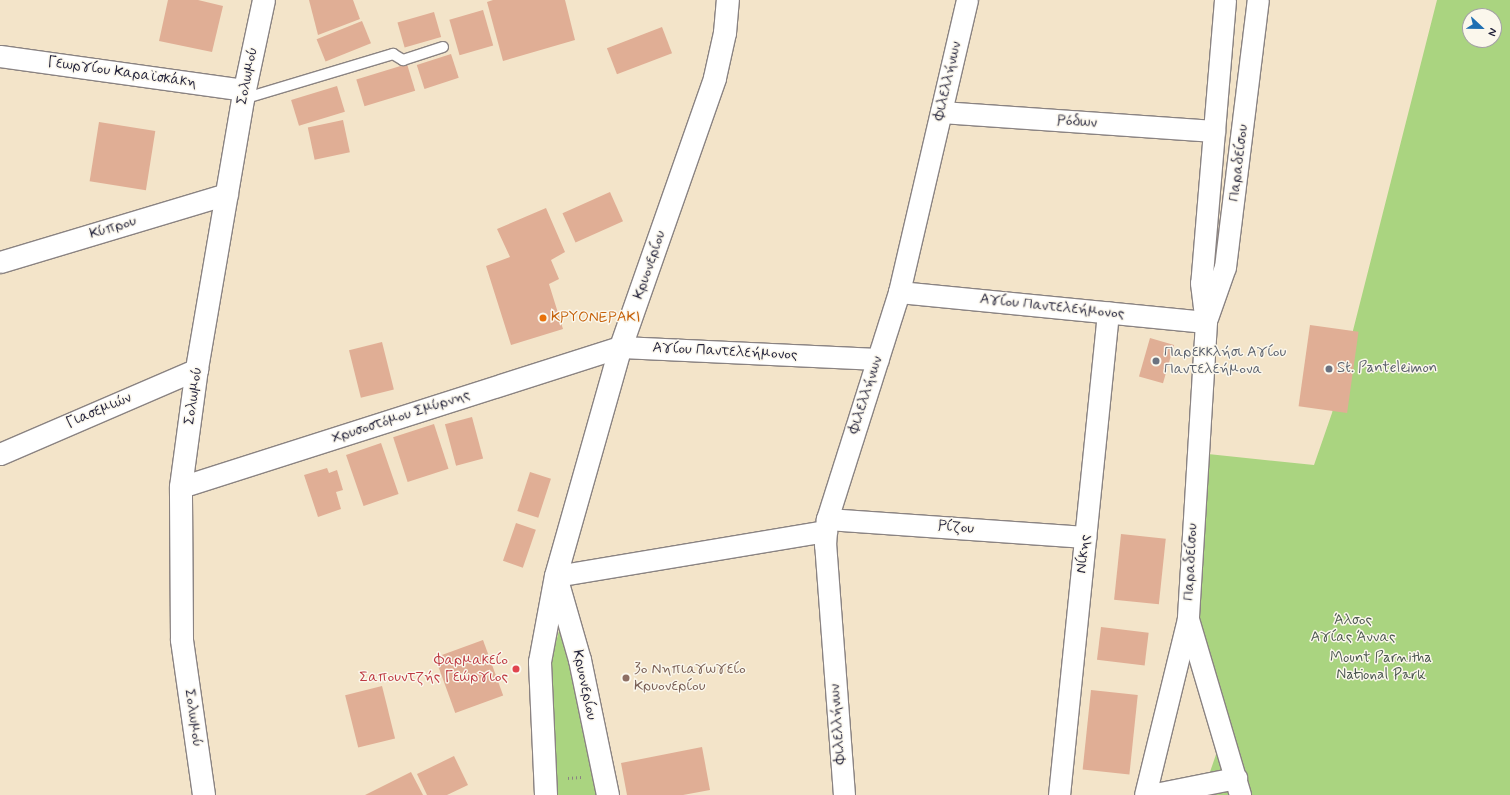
<!DOCTYPE html>
<meta charset="utf-8">
<style>
body{margin:0}
#map{position:relative;width:1510px;height:795px;overflow:hidden;background:#f3e4c9;font-family:Mynerve,sans-serif}
div>[style]{position:absolute}
[style*='--x']{left:calc(var(--x)*1px);top:calc(var(--y)*1px);width:calc(var(--w)*1px);rotate:calc(var(--a)*1deg)}
.green>*{inset:0;background:#aad480}
.building>*{inset:0;background:#e0ae95;transform-origin:0 0}
.path>*{height:2.5px;margin-top:-1.25px;transform-origin:0;background:repeating-linear-gradient(90deg,#8a8382 0 1px,transparent 0 4px)}
.roads{filter:drop-shadow(1px 0 #8a8382) drop-shadow(-1px 0 #8a8382) drop-shadow(0 1px #8a8382) drop-shadow(0 -1px #8a8382)}
.lane>*{height:10px;margin:-5px;padding:0 5px;transform-origin:5px;border-radius:5px;background:#fff}
.street>*{height:21px;margin:-10.5px;padding:0 10.5px;transform-origin:10.5px;border-radius:10.5px;background:#fff}
.secondary>*{height:22px;margin:-11px;padding:0 11px;transform-origin:11px;border-radius:11px;background:#fff}
.dots>*{width:11px;height:11px;translate:-50% -50%;box-sizing:border-box;border:2px solid #fbf7ec;border-radius:50%}
span{translate:-50% -50%;white-space:nowrap;text-align:center;line-height:1.15;-webkit-text-stroke:3px #fbf7ec;paint-order:stroke}
.street-label{font-size:15px;color:#22223b}
.food-label{font-size:15px;color:#c56008}
.left{translate:0 -50%;text-align:left}
.worship-label{font-size:15px;color:#5b616d}
.park-label{font-size:15px;color:#4b5750}
.health-label{font-size:15px;color:#be3a42}
.right{translate:-100% -50%;text-align:right}
.education-label{font-size:15px;color:#785e54}
.north{position:absolute;left:1462px;top:8px;width:40px;height:40px;box-sizing:border-box;background:#fbf7ec;border:1px solid #a4a2a5;border-radius:50%;rotate:112deg;font-size:11px;font-weight:700;line-height:16px;text-align:center;color:#22223b}
.north::after{content:'';display:block;margin:auto;width:14px;height:18px;background:#1f6fb2;clip-path:polygon(50% 0,100% 100%,50% 72%,0 100%)}
</style>
<div id="map">
<div class="green">
<div style="clip-path:polygon(evenodd,1437px 0,1510px 0,1510px 795px,1202px 795px,1220px 743px,1188px 619px,1208px 454px,1314px 465px,1332px 413px,1437px 0,1470px 16px,1494px 16px,1494px 40px,1470px 40px,1470px 16px)"></div>
<div style="clip-path:polygon(563px 616px,597px 795px,555px 795px,550px 664px)"></div>
</div>
<div class="building">
<div style="clip-path:polygon(168px 0,198px 0,223px 6px,212px 52px,159px 41px)"></div>
<div style="clip-path:polygon(309px 0,353px 0,360px 19px,318px 35px)"></div>
<div style="clip-path:polygon(493px 0,565px 0,575px 40px,503px 61px,487px 2px)"></div>
<div style="left:483px;top:10px;width:37px;height:35px;rotate:74deg"></div>
<div style="left:434px;top:12px;width:26px;height:38px;rotate:74deg"></div>
<div style="left:362px;top:21px;width:24px;height:49px;rotate:68deg"></div>
<div style="left:662px;top:27px;width:28px;height:59px;rotate:69deg"></div>
<div style="left:451px;top:54px;width:25px;height:36px;rotate:72deg"></div>
<div style="left:407px;top:64px;width:28px;height:53px;rotate:73deg"></div>
<div style="left:337px;top:86px;width:27px;height:48px;rotate:73deg"></div>
<div style="left:343px;top:120px;width:33px;height:36px;rotate:78deg"></div>
<div style="left:99px;top:122px;width:57px;height:60px;rotate:9deg"></div>
<div style="left:610px;top:192px;width:32px;height:52px;rotate:66deg"></div>
<div style="clip-path:polygon(546px 208px,565px 252px,551px 260px,559px 279px,549px 284px,563px 329px,511px 345px,486px 266px,510px 257px,497px 229px)"></div>
<div style="left:1310px;top:325px;width:49px;height:82px;rotate:8deg"></div>
<div style="left:1150px;top:338px;width:25px;height:40px;rotate:16deg"></div>
<div style="left:382px;top:342px;width:49px;height:34px;rotate:76deg"></div>
<div style="left:472px;top:417px;width:43px;height:28px;rotate:75deg"></div>
<div style="left:434px;top:424px;width:47px;height:43px;rotate:72deg"></div>
<div style="left:381px;top:443px;width:54px;height:37px;rotate:71deg"></div>
<div style="clip-path:polygon(327px 468px,329px 473px,337px 470px,343px 490px,336px 492px,341px 509px,318px 517px,304px 475px)"></div>
<div style="left:530px;top:472px;width:22px;height:41px;rotate:18deg"></div>
<div style="left:516px;top:523px;width:21px;height:40px;rotate:19deg"></div>
<div style="left:1121px;top:534px;width:45px;height:66px;rotate:6deg"></div>
<div style="left:1101px;top:627px;width:48px;height:33px;rotate:7deg"></div>
<div style="left:483px;top:640px;width:59px;height:51px;rotate:70deg"></div>
<div style="left:382px;top:686px;width:54px;height:38px;rotate:76deg"></div>
<div style="left:1091px;top:690px;width:47px;height:80px;rotate:6deg"></div>
<div style="clip-path:polygon(702px 747px,710px 790px,683px 795px,627px 795px,621px 763px)"></div>
<div style="clip-path:polygon(454px 756px,468px 785px,447px 795px,427px 795px,417px 774px)"></div>
<div style="clip-path:polygon(411px 772px,423px 795px,365px 795px)"></div>
</div>
<div class="path">
<div style="--x:568;--y:778;--w:13;--a:-4"></div>
</div>
<div class="roads">
<div class="lane">
<div style="--x:243;--y:99;--w:157;--a:-16.7"></div>
<div style="--x:393;--y:54;--w:12;--a:31"></div>
<div style="--x:403;--y:60;--w:42;--a:-18"></div>
</div>
<div class="street">
<div style="--x:1225;--y:0;--w:284;--a:94.8"></div>
<div style="--x:1201;--y:283;--w:39;--a:83"></div>
<div style="--x:1206;--y:322;--w:298;--a:93.5"></div>
<div style="--x:1188;--y:619;--w:184;--a:73.5"></div>
<div style="--x:0;--y:56;--w:246;--a:7.9"></div>
<div style="--x:941;--y:112;--w:274;--a:4"></div>
<div style="--x:0;--y:262;--w:237;--a:-16.7"></div>
<div style="--x:899;--y:292;--w:308;--a:5.6"></div>
<div style="--x:1207;--y:318;--w:54;--a:-70.6"></div>
<div style="--x:1225;--y:267;--w:269;--a:-83"></div>
<div style="--x:0;--y:454;--w:215;--a:-23.3"></div>
<div style="--x:181;--y:487;--w:462;--a:-17.7"></div>
<div style="--x:621;--y:347;--w:257;--a:2.7"></div>
<div style="--x:827;--y:519;--w:259;--a:4"></div>
<div style="--x:556;--y:576;--w:274;--a:-9.5"></div>
<div style="--x:844;--y:795;--w:251;--a:-94.3"></div>
<div style="--x:825;--y:545;--w:26;--a:-86"></div>
<div style="--x:827;--y:519;--w:238;--a:-72.4"></div>
<div style="--x:899;--y:292;--w:300;--a:-76.9"></div>
<div style="--x:1059;--y:795;--w:485;--a:-84.2"></div>
<div style="--x:1145;--y:795;--w:181;--a:-76.3"></div>
<div style="--x:1150;--y:795;--w:88;--a:-11.2"></div>
</div>
<div class="secondary">
<div style="--x:557;--y:580;--w:83;--a:74"></div>
<div style="--x:580;--y:660;--w:138;--a:78.3"></div>
<div style="--x:204;--y:795;--w:157;--a:-98.1"></div>
<div style="--x:182;--y:640;--w:153;--a:-90.4"></div>
<div style="--x:181;--y:487;--w:119;--a:-82.3"></div>
<div style="--x:197;--y:369;--w:274;--a:-80.3"></div>
<div style="--x:243;--y:99;--w:101;--a:-78"></div>
<div style="--x:546;--y:795;--w:133;--a:-92.6"></div>
<div style="--x:540;--y:662;--w:87;--a:-79.5"></div>
<div style="--x:556;--y:576;--w:238;--a:-74.2"></div>
<div style="--x:621;--y:347;--w:285;--a:-70.7"></div>
<div style="--x:715;--y:78;--w:46;--a:-77.5"></div>
<div style="--x:725;--y:33;--w:33;--a:-85"></div>
</div>
</div>
<div class="dots">
<div style="left:543px;top:318px;background:#e8710a"></div>
<div style="left:1156px;top:361px;background:#6b7280"></div>
<div style="left:1329px;top:369px;background:#6b7280"></div>
<div style="left:516px;top:669px;background:#e0444e"></div>
<div style="left:626px;top:678px;background:#8d6e63"></div>
</div>
<div class="street-label">
<span style="left:122px;top:73px;rotate:8deg">Γεωργίου Καραϊσκάκη</span>
<span style="left:248px;top:76px;rotate:-79deg">Σολωμού</span>
<span style="left:948px;top:81px;rotate:-77deg">Φιλελλήνων</span>
<span style="left:1077px;top:122px;rotate:4deg">Ρόδων</span>
<span style="left:1239px;top:163px;rotate:-83deg">Παραδείσου</span>
<span style="left:113px;top:228px;rotate:-17deg">Κύπρου</span>
<span style="left:650px;top:265px;rotate:-71deg">Κρυονερίου</span>
<span style="left:1052px;top:307px;rotate:6deg">Αγίου Παντελεήμονος</span>
<span style="left:725px;top:352px;rotate:3deg">Αγίου Παντελεήμονος</span>
<span style="left:866px;top:395px;rotate:-72deg">Φιλελλήνων</span>
<span style="left:194px;top:396px;rotate:-82deg">Σολωμού</span>
<span style="left:99px;top:411px;rotate:-23deg">Γιασεμιών</span>
<span style="left:401px;top:417px;rotate:-18deg">Χρυσοστόμου Σμύρνης</span>
<span style="left:956px;top:528px;rotate:4deg">Ρίζου</span>
<span style="left:1084px;top:554px;rotate:-84deg">Νίκης</span>
<span style="left:1191px;top:562px;rotate:-87deg">Παραδείσου</span>
<span style="left:584px;top:685px;rotate:78deg">Κρυονερίου</span>
<span style="left:193px;top:718px;rotate:82deg">Σολωμού</span>
<span style="left:838px;top:724px;rotate:-94deg">Φιλελλήνων</span>
</div>
<div class="food-label">
<span class="left" style="left:551px;top:318px">ΚΡΥΟΝΕΡΑΚΙ</span>
</div>
<div class="worship-label">
<span class="left" style="left:1164px;top:361px">Παρεκκλήσι Αγίου<br>Παντελεήμονα</span>
<span class="left" style="left:1337px;top:369px">St. Panteleimon</span>
</div>
<div class="park-label">
<span style="left:1353px;top:629px">Άλσος<br>Αγίας Άννας</span>
<span style="left:1381px;top:667px">Mount Parnitha<br>National Park</span>
</div>
<div class="health-label">
<span class="right" style="left:508px;top:669px">Φαρμακείο<br>Σαπουντζής Γεώργιος</span>
</div>
<div class="education-label">
<span class="left" style="left:634px;top:678px">3ο Νηπιαγωγείο<br>Κρυονερίου</span>
</div>
<div class="north">N</div>
</div>
